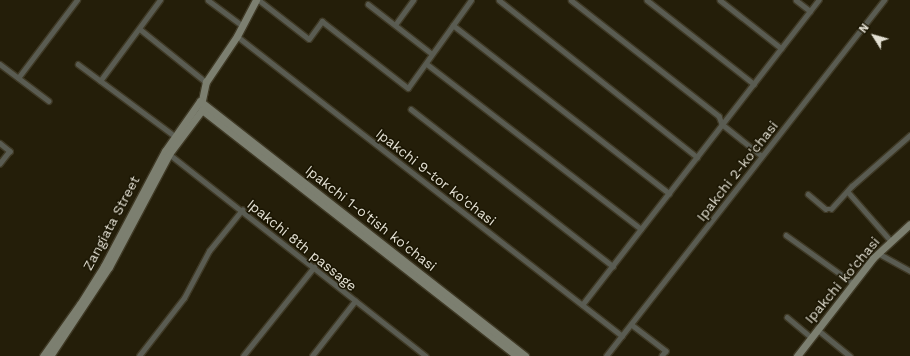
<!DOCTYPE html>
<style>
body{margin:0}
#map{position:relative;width:910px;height:356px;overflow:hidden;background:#241e09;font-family:"Work Sans",sans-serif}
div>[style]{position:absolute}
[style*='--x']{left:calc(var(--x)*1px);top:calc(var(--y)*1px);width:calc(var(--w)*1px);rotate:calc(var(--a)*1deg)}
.roads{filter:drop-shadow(1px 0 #3f3925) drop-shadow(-1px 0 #3f3925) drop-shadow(0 1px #3f3925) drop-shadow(0 -1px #3f3925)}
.street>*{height:4.5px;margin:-2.25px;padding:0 2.25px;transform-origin:2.25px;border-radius:2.25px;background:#5a5c52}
.secondary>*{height:7px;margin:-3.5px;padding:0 3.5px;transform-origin:3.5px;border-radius:3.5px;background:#7c7f70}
span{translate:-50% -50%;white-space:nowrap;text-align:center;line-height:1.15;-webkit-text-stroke:3px #1a1502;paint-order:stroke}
.street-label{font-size:14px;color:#e3e0d3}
.north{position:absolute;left:854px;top:16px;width:40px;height:40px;-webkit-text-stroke:3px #1a1502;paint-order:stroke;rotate:307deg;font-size:11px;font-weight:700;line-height:16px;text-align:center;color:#e3e0d3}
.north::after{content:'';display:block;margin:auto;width:14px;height:18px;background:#e3e0d3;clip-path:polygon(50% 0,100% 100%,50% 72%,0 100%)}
</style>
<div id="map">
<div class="roads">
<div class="street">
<div style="--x:208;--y:0;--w:44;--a:36.6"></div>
<div style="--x:259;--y:0;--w:63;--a:38"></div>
<div style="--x:309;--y:39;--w:22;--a:-54"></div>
<div style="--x:322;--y:21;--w:109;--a:37.9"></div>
<div style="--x:408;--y:88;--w:108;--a:-54.4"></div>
<div style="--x:499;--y:0;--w:253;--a:38.4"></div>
<div style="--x:571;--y:0;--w:188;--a:38.1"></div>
<div style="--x:719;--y:116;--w:9;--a:69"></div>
<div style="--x:722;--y:124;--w:51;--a:38.7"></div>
<div style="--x:647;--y:0;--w:136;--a:38.1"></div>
<div style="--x:720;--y:0;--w:78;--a:38.2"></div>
<div style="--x:796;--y:0;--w:18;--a:38"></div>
<div style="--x:368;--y:4;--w:80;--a:37.9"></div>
<div style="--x:395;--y:25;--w:31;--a:-54"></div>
<div style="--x:453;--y:25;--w:274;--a:37.9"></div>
<div style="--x:140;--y:29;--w:85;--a:38.8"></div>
<div style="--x:237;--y:36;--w:488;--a:37.9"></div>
<div style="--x:0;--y:64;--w:61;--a:37.1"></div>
<div style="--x:78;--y:64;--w:121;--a:36.6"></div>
<div style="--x:427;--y:64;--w:270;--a:37.6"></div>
<div style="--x:18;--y:78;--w:98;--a:-52.9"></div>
<div style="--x:100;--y:81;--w:101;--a:-53.5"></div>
<div style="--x:411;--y:109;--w:256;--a:37.9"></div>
<div style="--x:0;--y:143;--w:13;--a:39"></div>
<div style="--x:10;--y:151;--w:16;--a:128"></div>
<div style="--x:168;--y:153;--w:328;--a:38.2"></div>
<div style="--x:849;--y:193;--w:64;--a:48.8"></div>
<div style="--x:808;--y:194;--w:23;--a:40"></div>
<div style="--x:826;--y:209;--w:5;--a:0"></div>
<div style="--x:831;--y:209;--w:31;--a:-48"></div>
<div style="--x:852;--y:186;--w:77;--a:-41.3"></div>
<div style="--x:786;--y:235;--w:82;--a:35.6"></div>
<div style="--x:878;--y:253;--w:37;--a:29"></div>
<div style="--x:582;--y:305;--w:386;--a:-52.2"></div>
<div style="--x:787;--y:317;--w:31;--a:40"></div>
<div style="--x:631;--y:324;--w:44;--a:37.6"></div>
<div style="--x:666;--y:351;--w:6;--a:129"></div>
<div style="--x:817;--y:329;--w:43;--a:39.3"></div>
<div style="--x:139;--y:356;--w:73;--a:-52.2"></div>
<div style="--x:184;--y:298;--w:53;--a:-62"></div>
<div style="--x:209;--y:251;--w:53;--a:-51.2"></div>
<div style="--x:243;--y:356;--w:114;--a:-51.4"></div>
<div style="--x:312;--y:356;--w:70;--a:-52"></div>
<div style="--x:606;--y:356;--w:452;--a:-52"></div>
</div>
<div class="secondary">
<div style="--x:201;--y:105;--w:24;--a:-78"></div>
<div style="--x:206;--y:82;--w:55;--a:-56"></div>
<div style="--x:237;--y:36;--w:41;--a:-62.2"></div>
<div style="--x:202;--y:110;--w:400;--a:38"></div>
<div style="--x:43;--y:356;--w:64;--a:-54.6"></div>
<div style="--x:80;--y:304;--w:45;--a:-57.7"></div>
<div style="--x:104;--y:266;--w:130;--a:-62.1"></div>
<div style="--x:165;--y:151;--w:61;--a:-55"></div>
<div style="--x:200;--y:101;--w:413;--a:38.1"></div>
<div style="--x:50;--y:356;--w:107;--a:-56.5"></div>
<div style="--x:109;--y:267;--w:128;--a:-62"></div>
<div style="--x:169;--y:154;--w:55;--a:-53.1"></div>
<div style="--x:797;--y:356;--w:124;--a:-52.2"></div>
<div style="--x:873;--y:258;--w:50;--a:-42.6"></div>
</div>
</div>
<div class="street-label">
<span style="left:737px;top:171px;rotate:-52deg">Ipakchi 2-ko'chasi</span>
<span style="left:436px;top:177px;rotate:38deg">Ipakchi 9-tor ko'chasi</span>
<span style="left:371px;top:218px;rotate:38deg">Ipakchi 1-o'tish ko'chasi</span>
<span style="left:111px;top:223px;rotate:-62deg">Zangiata Street</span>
<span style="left:302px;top:245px;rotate:39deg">Ipakchi 8th passage</span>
<span style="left:842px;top:280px;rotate:-50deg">Ipakchi ko'chasi</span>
</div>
<div class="north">N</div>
</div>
